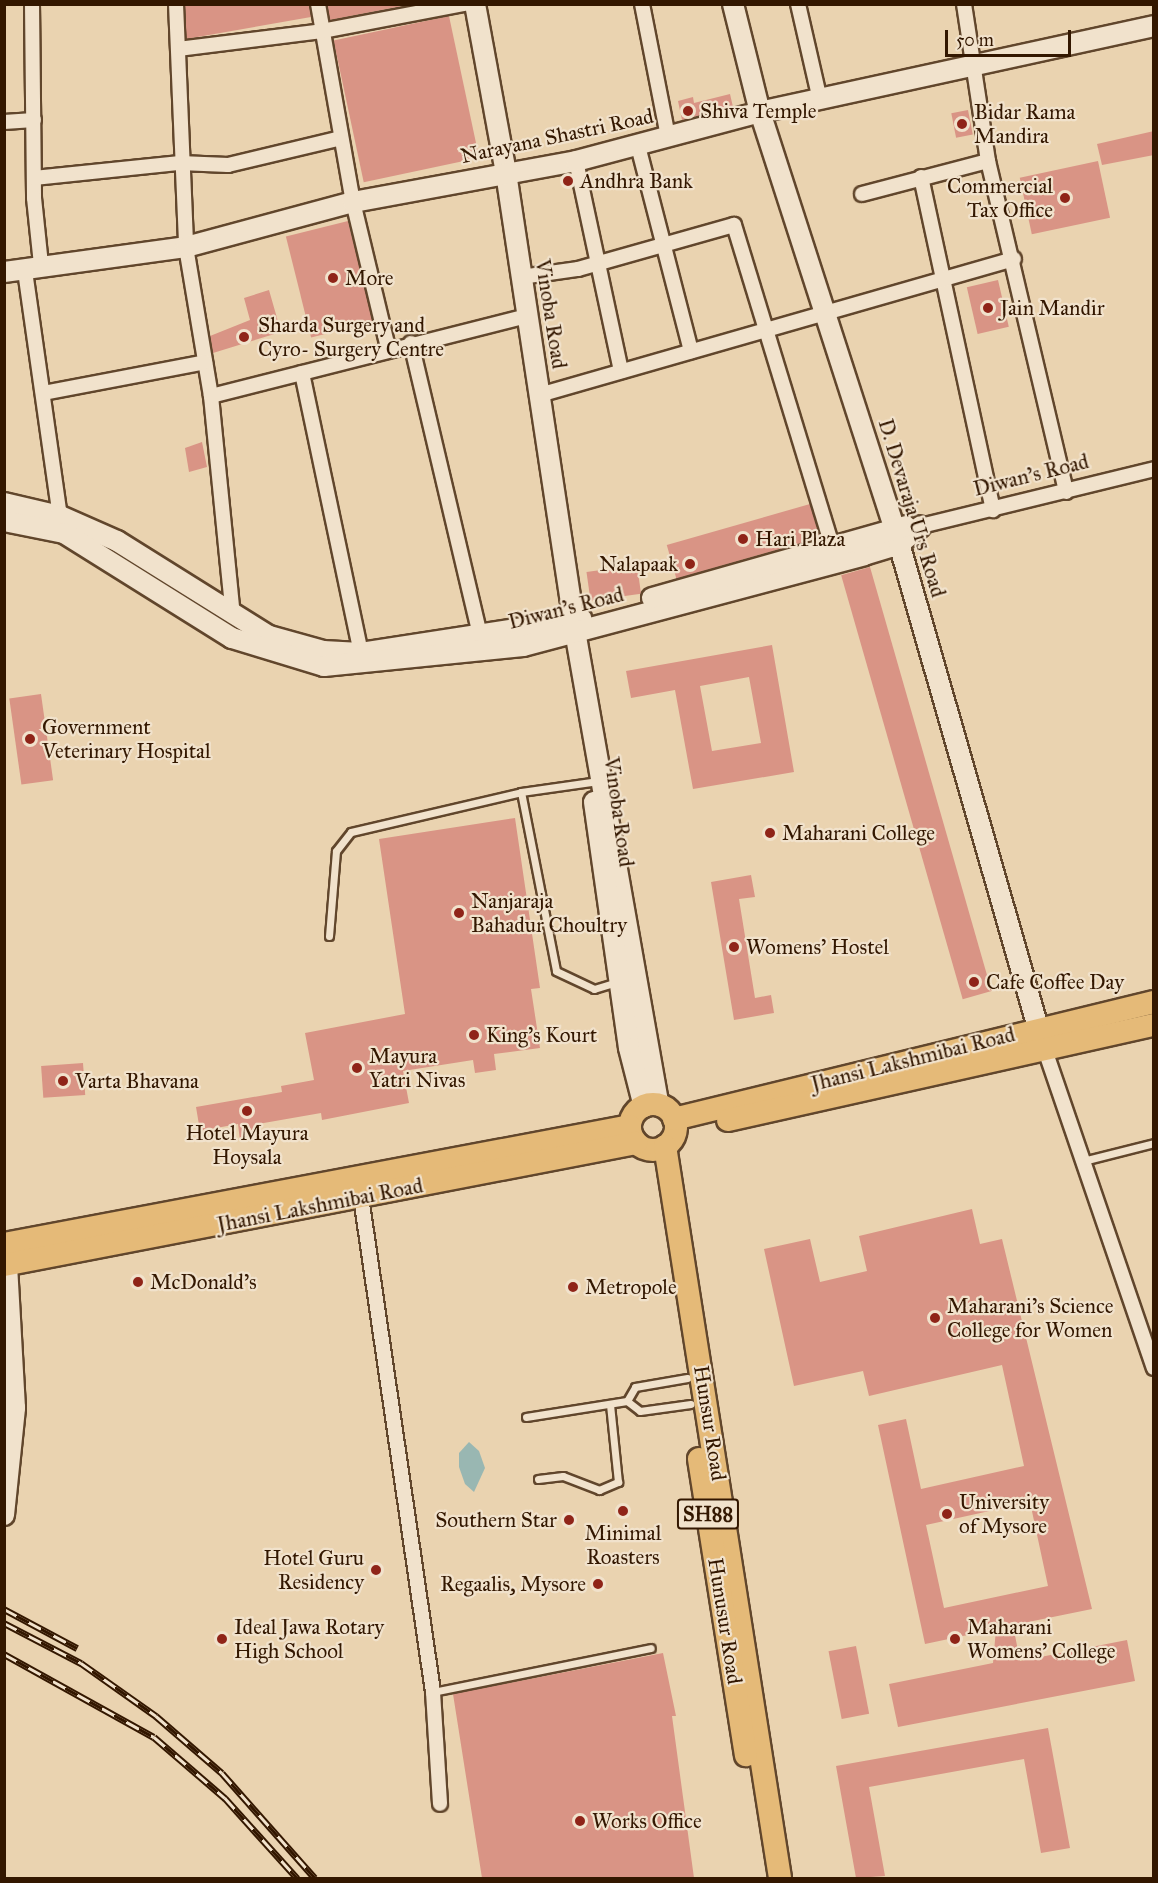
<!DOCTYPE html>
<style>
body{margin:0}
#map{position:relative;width:1158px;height:1883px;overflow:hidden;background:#ead3b0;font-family:"IM FELL Great Primer",serif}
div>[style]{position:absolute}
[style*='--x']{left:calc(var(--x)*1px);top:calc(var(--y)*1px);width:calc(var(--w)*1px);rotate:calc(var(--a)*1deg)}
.water>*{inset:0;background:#99b7b2}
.building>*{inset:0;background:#d99485;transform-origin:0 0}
.roads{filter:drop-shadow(2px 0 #61462c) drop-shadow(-2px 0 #61462c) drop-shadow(0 2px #61462c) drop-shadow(0 -2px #61462c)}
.lane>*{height:7px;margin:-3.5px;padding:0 3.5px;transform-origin:3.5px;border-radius:3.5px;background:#f1e2cc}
.street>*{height:14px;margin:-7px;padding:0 7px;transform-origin:7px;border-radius:7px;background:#f1e2cc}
.secondary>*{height:20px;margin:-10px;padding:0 10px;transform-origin:10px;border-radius:10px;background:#f1e2cc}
.primary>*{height:22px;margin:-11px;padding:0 11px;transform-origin:11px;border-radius:11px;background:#e5ba78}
.primary>.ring{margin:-11px;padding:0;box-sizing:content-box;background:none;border:22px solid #e5ba78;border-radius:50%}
.rail>*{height:7px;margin-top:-3.5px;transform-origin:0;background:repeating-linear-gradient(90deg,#f1e2cc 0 14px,#331700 0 28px);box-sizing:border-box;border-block:2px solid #331700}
.dots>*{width:16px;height:16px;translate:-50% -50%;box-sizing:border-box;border:3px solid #f1e2cc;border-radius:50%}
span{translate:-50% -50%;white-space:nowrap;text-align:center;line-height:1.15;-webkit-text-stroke:4.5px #f1e2cc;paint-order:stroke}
.shield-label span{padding:2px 4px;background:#f1e2cc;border:2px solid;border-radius:4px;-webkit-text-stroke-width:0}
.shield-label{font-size:20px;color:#331700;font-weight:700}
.poi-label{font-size:21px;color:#331700}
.left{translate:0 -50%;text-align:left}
.right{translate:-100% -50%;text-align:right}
.street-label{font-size:21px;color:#331700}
.frame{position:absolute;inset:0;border:6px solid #331700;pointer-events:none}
.scale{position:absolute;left:945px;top:30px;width:126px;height:27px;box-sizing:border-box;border:3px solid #331700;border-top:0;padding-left:8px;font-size:18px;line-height:21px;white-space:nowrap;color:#331700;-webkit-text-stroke:4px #f1e2cc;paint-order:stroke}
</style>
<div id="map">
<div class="water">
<div style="clip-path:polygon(469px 1442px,479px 1451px,485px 1468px,474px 1492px,465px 1484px,459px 1467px,459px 1453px)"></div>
</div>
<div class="building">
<div style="clip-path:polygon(185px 4px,309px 4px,311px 17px,186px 39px)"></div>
<div style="clip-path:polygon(327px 4px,413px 4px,330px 20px)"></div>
<div style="left:449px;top:16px;width:145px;height:118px;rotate:78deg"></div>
<div style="clip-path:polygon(730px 94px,733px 107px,682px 120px,678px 101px,693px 97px,694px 103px)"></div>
<div style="left:968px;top:110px;width:25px;height:17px;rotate:79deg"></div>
<div style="clip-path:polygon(1154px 131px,1154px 155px,1102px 165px,1097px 144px)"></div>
<div style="left:1098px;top:161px;width:58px;height:80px;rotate:78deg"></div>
<div style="left:348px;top:221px;width:104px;height:64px;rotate:76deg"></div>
<div style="left:998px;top:280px;width:48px;height:32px;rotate:77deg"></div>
<div style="clip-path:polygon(269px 290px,281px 332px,213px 353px,210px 336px,250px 320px,244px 298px)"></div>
<div style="clip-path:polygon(202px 442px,207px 467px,189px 472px,185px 448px)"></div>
<div style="left:810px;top:504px;width:35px;height:149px;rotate:74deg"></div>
<div style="left:637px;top:565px;width:29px;height:51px;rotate:82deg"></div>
<div style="left:870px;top:567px;width:441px;height:30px;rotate:74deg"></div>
<div style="clip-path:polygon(evenodd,772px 645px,794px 772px,693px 789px,675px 690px,631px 698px,626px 671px,772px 645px,749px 677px,761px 743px,712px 751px,700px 686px,749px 677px)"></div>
<div style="left:41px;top:694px;width:87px;height:32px;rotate:82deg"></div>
<div style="clip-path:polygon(515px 818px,540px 988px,531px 989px,540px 1048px,494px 1054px,496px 1070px,475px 1073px,473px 1060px,403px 1071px,409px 1103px,322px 1120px,321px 1113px,258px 1124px,261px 1138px,240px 1141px,238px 1124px,200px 1131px,196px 1107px,282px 1092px,281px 1086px,314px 1080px,305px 1033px,405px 1014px,379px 839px)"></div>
<div style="clip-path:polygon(751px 875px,755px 897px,739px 899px,755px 998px,771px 995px,774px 1013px,734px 1020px,711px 882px)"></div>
<div style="left:83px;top:1063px;width:32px;height:42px;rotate:86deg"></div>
<div style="clip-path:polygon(evenodd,972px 1209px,980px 1244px,1002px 1239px,1092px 1609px,1013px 1625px,1020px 1661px,1127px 1640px,1135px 1681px,898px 1727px,889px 1684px,993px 1663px,996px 1629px,925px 1644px,878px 1425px,906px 1419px,921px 1489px,1024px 1466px,1002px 1365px,869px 1396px,863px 1371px,794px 1386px,764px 1249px,810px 1239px,820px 1282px,867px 1271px,859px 1236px,972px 1209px,1030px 1502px,1048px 1586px,944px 1608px,926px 1525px,1030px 1502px)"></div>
<div style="left:856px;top:1646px;width:69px;height:28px;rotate:79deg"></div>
<div style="clip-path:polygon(663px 1653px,676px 1716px,672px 1716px,694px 1878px,482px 1878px,453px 1694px)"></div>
<div style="clip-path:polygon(1048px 1728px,1070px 1848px,1041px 1853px,1024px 1759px,869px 1787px,885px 1876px,856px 1878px,836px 1766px)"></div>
</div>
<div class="roads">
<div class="lane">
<div style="--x:521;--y:792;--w:182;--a:78.9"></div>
<div style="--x:556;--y:971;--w:42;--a:25.3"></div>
<div style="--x:594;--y:989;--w:24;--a:-17"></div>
<div style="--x:329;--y:936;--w:85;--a:-85.3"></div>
<div style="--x:336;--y:851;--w:24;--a:-52"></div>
<div style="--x:351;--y:832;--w:175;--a:-13.2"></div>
<div style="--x:521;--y:792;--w:71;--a:-8.1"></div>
<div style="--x:1083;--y:1161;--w:73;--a:-14.2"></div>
<div style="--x:627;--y:1401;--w:16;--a:38"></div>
<div style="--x:640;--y:1411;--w:51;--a:-7.8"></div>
<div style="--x:526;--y:1417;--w:102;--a:-9"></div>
<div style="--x:627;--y:1401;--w:16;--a:-60"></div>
<div style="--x:635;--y:1387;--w:53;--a:-9.8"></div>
<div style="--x:538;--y:1479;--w:25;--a:-7"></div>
<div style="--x:563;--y:1476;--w:39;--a:21"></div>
<div style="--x:599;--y:1490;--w:21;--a:-23"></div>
<div style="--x:618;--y:1482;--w:78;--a:-95.9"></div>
<div style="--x:433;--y:1692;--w:222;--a:-11.4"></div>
</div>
<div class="street">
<div style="--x:32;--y:4;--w:194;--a:89.4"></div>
<div style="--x:34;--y:198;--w:67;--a:84"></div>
<div style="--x:176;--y:4;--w:243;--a:87.6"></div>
<div style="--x:186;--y:247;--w:151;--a:80.5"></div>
<div style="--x:211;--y:396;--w:221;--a:84.3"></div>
<div style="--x:318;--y:4;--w:201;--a:80"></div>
<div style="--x:353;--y:202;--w:150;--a:76.5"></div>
<div style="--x:642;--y:4;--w:135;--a:78.9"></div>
<div style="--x:798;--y:4;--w:98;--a:77.1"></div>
<div style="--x:964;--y:4;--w:159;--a:81.3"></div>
<div style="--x:988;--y:161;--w:340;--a:76.7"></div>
<div style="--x:178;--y:49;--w:145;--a:-7.1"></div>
<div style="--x:322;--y:31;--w:145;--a:-10.8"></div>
<div style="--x:4;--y:122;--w:30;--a:-4"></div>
<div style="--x:638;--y:146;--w:212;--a:75.5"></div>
<div style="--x:576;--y:161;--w:215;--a:77.9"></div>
<div style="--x:921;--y:177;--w:341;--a:77.8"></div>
<div style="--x:34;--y:178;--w:147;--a:-5.9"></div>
<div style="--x:180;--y:163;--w:48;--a:2.4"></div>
<div style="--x:228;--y:165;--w:116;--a:-13.4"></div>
<div style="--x:862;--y:194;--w:130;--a:-14.7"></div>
<div style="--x:25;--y:271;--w:247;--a:81.9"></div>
<div style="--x:521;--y:277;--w:58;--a:-8"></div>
<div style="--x:578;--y:269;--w:162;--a:-15.8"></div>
<div style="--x:734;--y:225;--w:345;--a:73"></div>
<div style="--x:411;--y:343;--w:301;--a:76.7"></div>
<div style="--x:302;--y:373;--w:286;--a:78.1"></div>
<div style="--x:43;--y:393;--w:165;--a:-10.8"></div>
<div style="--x:539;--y:395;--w:494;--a:-16"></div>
<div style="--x:211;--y:396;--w:326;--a:-14.2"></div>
<div style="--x:921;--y:526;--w:240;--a:-13.7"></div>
<div style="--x:1045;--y:1050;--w:336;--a:71.1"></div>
<div style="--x:361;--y:1197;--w:500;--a:81.72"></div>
<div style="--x:433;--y:1692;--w:112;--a:86.4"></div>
</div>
<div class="secondary">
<div style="--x:475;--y:4;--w:172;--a:79.6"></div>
<div style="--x:506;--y:173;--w:463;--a:81.4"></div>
<div style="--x:575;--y:631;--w:482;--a:80"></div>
<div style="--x:733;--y:4;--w:111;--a:76"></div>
<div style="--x:760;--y:112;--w:435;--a:72.1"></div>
<div style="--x:894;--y:526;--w:540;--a:73.98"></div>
<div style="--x:4;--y:272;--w:184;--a:-7.8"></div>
<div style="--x:186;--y:247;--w:173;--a:-15.1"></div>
<div style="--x:353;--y:202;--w:227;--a:-10.4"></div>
<div style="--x:576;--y:161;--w:190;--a:-14.9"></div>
<div style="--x:760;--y:112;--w:403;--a:-12.3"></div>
<div style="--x:4;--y:503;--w:57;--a:13.1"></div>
<div style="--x:60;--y:516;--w:62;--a:23.7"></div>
<div style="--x:117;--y:541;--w:179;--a:32"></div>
<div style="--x:269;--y:636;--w:56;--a:15.5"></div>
<div style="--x:323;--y:651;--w:38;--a:3"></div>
<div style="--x:361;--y:653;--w:223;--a:-8.8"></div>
<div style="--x:4;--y:521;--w:61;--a:11.3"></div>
<div style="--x:64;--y:533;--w:198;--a:32"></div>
<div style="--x:232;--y:638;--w:96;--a:16.9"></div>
<div style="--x:324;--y:666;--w:200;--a:-5.7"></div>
<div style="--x:523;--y:646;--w:353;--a:-14.9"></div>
<div style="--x:864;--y:555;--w:37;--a:-17"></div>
<div style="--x:899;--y:544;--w:28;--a:-39"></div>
<div style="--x:652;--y:598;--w:264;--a:-15.8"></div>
<div style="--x:594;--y:802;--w:248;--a:81.9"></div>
<div style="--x:629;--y:1048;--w:61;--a:75.7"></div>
<div style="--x:4;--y:1515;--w:108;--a:-84.1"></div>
<div style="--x:15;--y:1408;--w:159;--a:-93.2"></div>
</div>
<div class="primary">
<div class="ring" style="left:630px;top:1104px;width:24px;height:24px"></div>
<div style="--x:674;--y:1119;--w:494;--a:-13.7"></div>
<div style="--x:728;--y:1120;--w:436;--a:-12.6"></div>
<div style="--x:665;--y:1146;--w:741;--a:81.07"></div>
<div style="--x:4;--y:1244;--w:637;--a:-10.67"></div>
<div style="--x:4;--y:1265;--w:644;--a:-10.93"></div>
<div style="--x:699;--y:1459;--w:300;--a:81"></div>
</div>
</div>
<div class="rail">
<div style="--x:4;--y:1609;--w:83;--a:28.1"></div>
<div style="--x:4;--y:1623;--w:87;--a:27.5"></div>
<div style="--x:81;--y:1663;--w:92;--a:35.2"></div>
<div style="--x:156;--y:1716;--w:87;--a:40.8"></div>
<div style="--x:222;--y:1773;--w:140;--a:48.5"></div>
<div style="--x:4;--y:1654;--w:171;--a:29"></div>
<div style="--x:154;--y:1737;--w:94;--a:40.7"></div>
<div style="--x:225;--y:1798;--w:108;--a:48"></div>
</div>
<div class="dots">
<div style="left:688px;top:111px;background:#8f2418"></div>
<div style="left:962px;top:124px;background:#8f2418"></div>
<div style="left:568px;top:181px;background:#8f2418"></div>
<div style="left:1065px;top:198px;background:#8f2418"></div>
<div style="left:333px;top:278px;background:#8f2418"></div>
<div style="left:988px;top:308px;background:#8f2418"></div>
<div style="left:244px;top:337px;background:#8f2418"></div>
<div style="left:743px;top:539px;background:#8f2418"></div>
<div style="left:690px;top:564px;background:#8f2418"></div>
<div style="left:30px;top:739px;background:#8f2418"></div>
<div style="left:770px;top:833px;background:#8f2418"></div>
<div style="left:459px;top:913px;background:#8f2418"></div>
<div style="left:734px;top:947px;background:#8f2418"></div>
<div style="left:974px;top:982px;background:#8f2418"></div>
<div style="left:474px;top:1035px;background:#8f2418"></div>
<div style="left:357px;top:1068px;background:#8f2418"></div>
<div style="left:63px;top:1081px;background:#8f2418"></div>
<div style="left:247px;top:1111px;background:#8f2418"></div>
<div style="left:138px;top:1282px;background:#8f2418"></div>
<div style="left:573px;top:1287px;background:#8f2418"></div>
<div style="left:935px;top:1318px;background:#8f2418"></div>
<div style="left:623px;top:1511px;background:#8f2418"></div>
<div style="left:947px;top:1514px;background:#8f2418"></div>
<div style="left:569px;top:1520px;background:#8f2418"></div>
<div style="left:376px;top:1570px;background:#8f2418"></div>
<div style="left:598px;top:1584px;background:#8f2418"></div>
<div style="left:222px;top:1639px;background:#8f2418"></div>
<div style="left:955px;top:1639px;background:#8f2418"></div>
<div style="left:580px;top:1821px;background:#8f2418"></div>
</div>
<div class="shield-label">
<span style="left:708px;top:1514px">SH88</span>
</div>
<div class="poi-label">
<span class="left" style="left:700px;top:111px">Shiva Temple</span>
<span class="left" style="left:974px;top:124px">Bidar Rama<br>Mandira</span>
<span class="left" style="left:580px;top:181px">Andhra Bank</span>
<span class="right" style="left:1053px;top:198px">Commercial<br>Tax Office</span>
<span class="left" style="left:345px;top:278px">More</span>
<span class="left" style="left:1000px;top:308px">Jain Mandir</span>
<span class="left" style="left:258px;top:337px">Sharda Surgery and<br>Cyro- Surgery Centre</span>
<span class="left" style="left:755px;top:539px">Hari Plaza</span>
<span class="right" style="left:678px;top:564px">Nalapaak</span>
<span class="left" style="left:42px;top:739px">Government<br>Veterinary Hospital</span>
<span class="left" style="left:782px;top:833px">Maharani College</span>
<span class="left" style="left:471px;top:913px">Nanjaraja<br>Bahadur Choultry</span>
<span class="left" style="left:746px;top:947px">Womens' Hostel</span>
<span class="left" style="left:986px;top:982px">Cafe Coffee Day</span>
<span class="left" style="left:486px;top:1035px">King's Kourt</span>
<span class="left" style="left:369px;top:1068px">Mayura<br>Yatri Nivas</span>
<span class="left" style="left:75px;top:1081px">Varta Bhavana</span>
<span style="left:247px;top:1145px">Hotel Mayura<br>Hoysala</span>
<span class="left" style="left:150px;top:1282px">McDonald's</span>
<span class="left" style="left:585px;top:1287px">Metropole</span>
<span class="left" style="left:947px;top:1318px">Maharani's Science<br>College for Women</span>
<span class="left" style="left:959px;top:1514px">University<br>of Mysore</span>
<span class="right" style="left:557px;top:1520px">Southern Star</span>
<span style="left:623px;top:1545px">Minimal<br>Roasters</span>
<span class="right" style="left:364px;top:1570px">Hotel Guru<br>Residency</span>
<span class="right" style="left:586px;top:1584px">Regaalis, Mysore</span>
<span class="left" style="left:234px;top:1639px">Ideal Jawa Rotary<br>High School</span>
<span class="left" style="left:967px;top:1639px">Maharani<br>Womens' College</span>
<span class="left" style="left:592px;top:1821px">Works Office</span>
</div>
<div class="street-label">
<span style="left:557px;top:136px;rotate:-12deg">Narayana Shastri Road</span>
<span style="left:551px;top:314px;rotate:81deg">Vinoba Road</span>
<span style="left:1031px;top:475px;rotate:-14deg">Diwan's Road</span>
<span style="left:912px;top:508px;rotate:73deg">D. Devaraja Urs Road</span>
<span style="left:566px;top:608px;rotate:-14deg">Diwan's Road</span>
<span style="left:619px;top:812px;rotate:82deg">Vinoba Road</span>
<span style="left:913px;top:1059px;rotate:-14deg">Jhansi Lakshmibai Road</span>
<span style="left:320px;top:1205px;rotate:-11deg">Jhansi Lakshmibai Road</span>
<span style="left:710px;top:1423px;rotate:81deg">Hunsur Road</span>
<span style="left:725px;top:1621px;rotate:81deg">Hunusur Road</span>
</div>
<div class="frame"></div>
<div class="scale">50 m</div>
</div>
